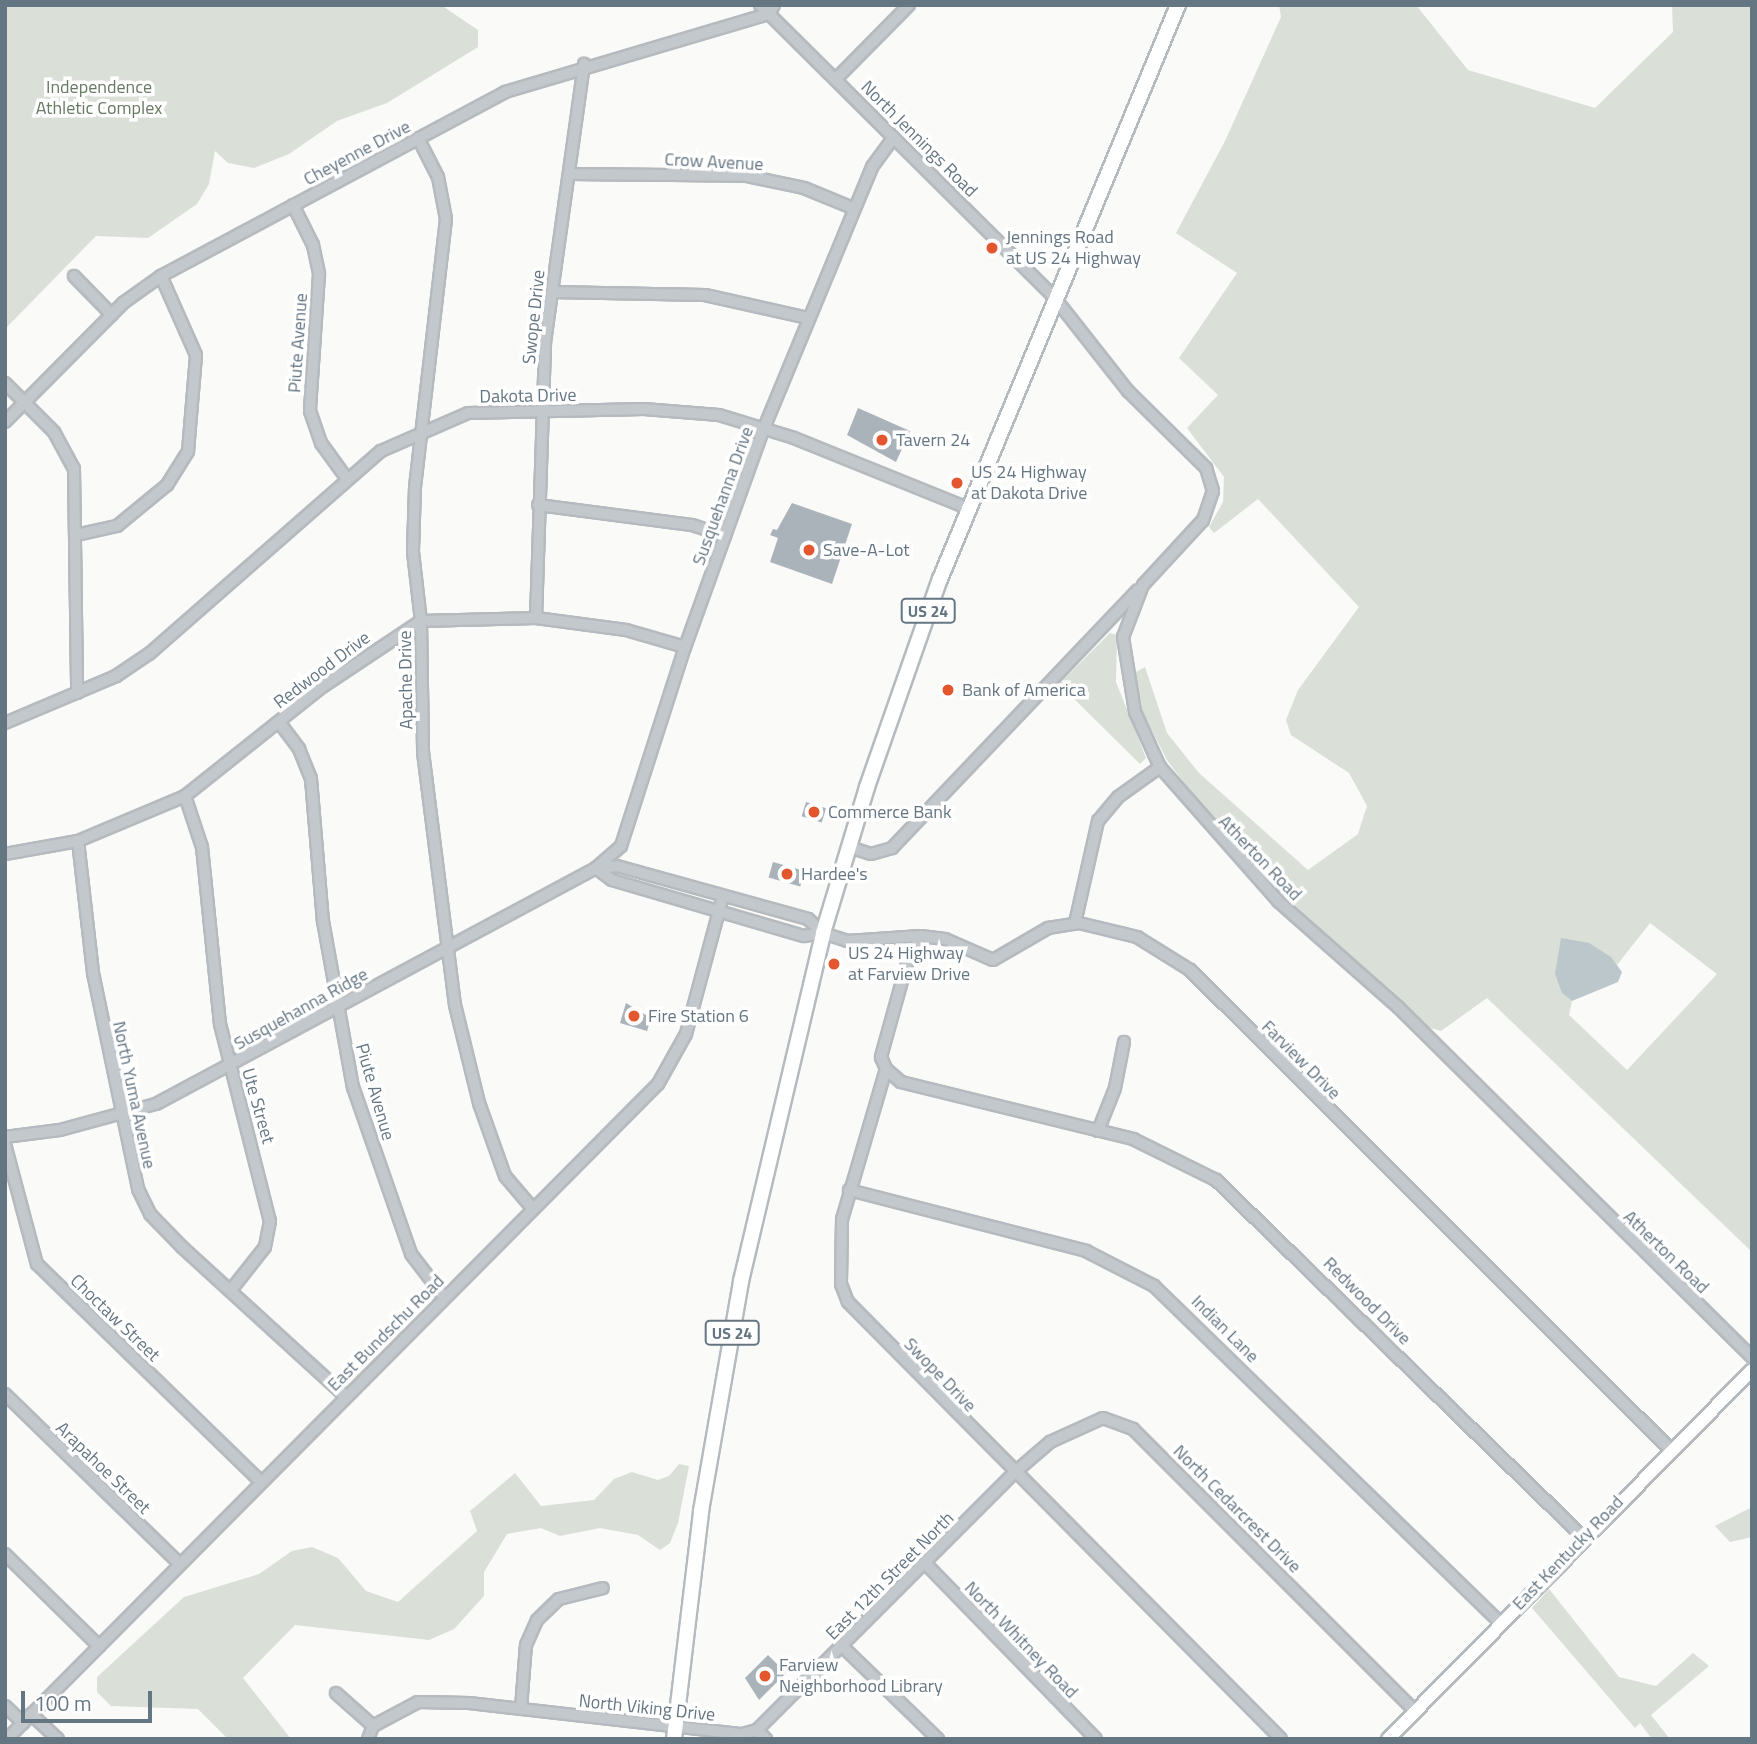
<!DOCTYPE html>
<style>
body{margin:0}
#map{position:relative;width:1757px;height:1744px;overflow:hidden;background:#fafaf8;font-family:"Titillium Web",sans-serif}
div>[style]{position:absolute}
[style*='--x']{left:calc(var(--x)*1px);top:calc(var(--y)*1px);width:calc(var(--w)*1px);rotate:calc(var(--a)*1deg)}
.green>*{inset:0;background:#dadfd7}
.water>*{inset:0;background:#bbc7cb}
.building>*{inset:0;background:#aab3b9;transform-origin:0 0}
.roads{filter:drop-shadow(2px 0 #b5babe) drop-shadow(-2px 0 #b5babe) drop-shadow(0 2px #b5babe) drop-shadow(0 -2px #b5babe)}
.minor>*{height:10px;margin:-5px;padding:0 5px;transform-origin:5px;border-radius:5px;background:#c3c8cc}
.major>*{height:12px;margin:-6px;padding:0 6px;transform-origin:6px;border-radius:6px;background:#fff}
.highway>*{height:14px;margin:-7px;padding:0 7px;transform-origin:7px;border-radius:7px;background:#fff}
.dots>*{width:19px;height:19px;translate:-50% -50%;box-sizing:border-box;border:4px solid #fff;border-radius:50%}
span{translate:-50% -50%;white-space:nowrap;text-align:center;line-height:1.15;-webkit-text-stroke:7px #fff;paint-order:stroke}
.shield-label span{padding:2px 5px;background:#fff;border:2px solid;border-radius:5px;-webkit-text-stroke-width:0}
.shield-label{font-size:16px;color:#657683;font-weight:700}
.park-label{font-size:18px;color:#687a64}
.street-label{font-size:18px;color:#657683}
.poi-label{font-size:18px;color:#657683}
.left{translate:0 -50%;text-align:left}
.frame{position:absolute;inset:0;border:7px solid #657683;pointer-events:none}
.scale{position:absolute;left:21px;top:1691px;width:131px;height:32px;box-sizing:border-box;border:4px solid #657683;border-top:0;padding-left:9px;font-size:21px;line-height:24px;white-space:nowrap;color:#657683;-webkit-text-stroke:5px #fff;paint-order:stroke}
</style>
<div id="map">
<div class="green">
<div style="clip-path:polygon(5px 5px,441px 5px,478px 30px,478px 47px,387px 103px,337px 121px,289px 154px,254px 168px,228px 163px,215px 151px,209px 184px,197px 204px,148px 238px,96px 236px,5px 329px)"></div>
<div style="clip-path:polygon(evenodd,1279px 5px,1416px 5px,1468px 70px,1595px 108px,1673px 32px,1672px 5px,1752px 5px,1752px 1252px,1487px 998px,1441px 1031px,1430px 1028px,1277px 889px,1215px 824px,1167px 760px,1143px 713px,1134px 673px,1145px 667px,1167px 733px,1199px 773px,1308px 870px,1358px 834px,1367px 806px,1349px 773px,1291px 735px,1286px 720px,1298px 690px,1359px 607px,1258px 499px,1214px 533px,1209px 527px,1223px 502px,1224px 477px,1187px 428px,1218px 395px,1179px 358px,1237px 273px,1176px 233px,1225px 141px,1281px 17px,1279px 5px,1650px 923px,1717px 974px,1627px 1070px,1569px 1015px,1572px 1001px,1562px 993px,1610px 957px,1617px 965px,1650px 923px)"></div>
<div style="clip-path:polygon(1110px 633px,1117px 635px,1116px 682px,1146px 758px,1140px 764px,1059px 684px)"></div>
<div style="clip-path:polygon(679px 1464px,689px 1466px,678px 1523px,670px 1543px,660px 1550px,638px 1535px,600px 1528px,560px 1536px,541px 1528px,507px 1534px,484px 1572px,484px 1596px,454px 1629px,429px 1640px,295px 1625px,243px 1678px,291px 1739px,228px 1739px,198px 1709px,111px 1706px,97px 1692px,97px 1677px,184px 1597px,259px 1574px,292px 1551px,312px 1547px,338px 1558px,366px 1591px,398px 1602px,477px 1531px,470px 1511px,515px 1473px,541px 1506px,594px 1500px,614px 1479px,632px 1472px,658px 1480px,669px 1476px)"></div>
<div style="clip-path:polygon(1752px 1507px,1752px 1537px,1730px 1542px,1715px 1526px)"></div>
<div style="clip-path:polygon(1549px 1589px,1619px 1677px,1656px 1686px,1693px 1653px,1709px 1666px,1651px 1715px,1670px 1739px,1652px 1739px,1640px 1723px,1635px 1728px,1532px 1608px)"></div>
</div>
<div class="water">
<div style="clip-path:polygon(1561px 938px,1589px 943px,1611px 957px,1622px 972px,1618px 982px,1572px 1001px,1562px 993px,1555px 974px)"></div>
</div>
<div class="building">
<div style="clip-path:polygon(858px 408px,910px 431px,896px 462px,847px 435px)"></div>
<div style="clip-path:polygon(792px 503px,852px 524px,832px 584px,770px 562px,778px 538px,770px 535px,773px 529px,777px 530px)"></div>
<div style="left:806px;top:802px;width:21px;height:15px;rotate:17deg"></div>
<div style="left:773px;top:862px;width:33px;height:16px;rotate:16deg"></div>
<div style="clip-path:polygon(626px 1003px,651px 1018px,647px 1031px,620px 1023px)"></div>
<div style="clip-path:polygon(768px 1655px,786px 1673px,759px 1700px,745px 1678px)"></div>
</div>
<div class="roads">
<div class="minor">
<div style="--x:760;--y:5;--w:414;--a:44.8"></div>
<div style="--x:1054;--y:297;--w:120;--a:51.8"></div>
<div style="--x:1128;--y:391;--w:110;--a:44.6"></div>
<div style="--x:1206;--y:468;--w:24;--a:73"></div>
<div style="--x:1213;--y:491;--w:31;--a:109"></div>
<div style="--x:1203;--y:520;--w:88;--a:132.7"></div>
<div style="--x:1143;--y:585;--w:56;--a:111"></div>
<div style="--x:1123;--y:637;--w:76;--a:80.9"></div>
<div style="--x:1135;--y:712;--w:60;--a:65.6"></div>
<div style="--x:1160;--y:767;--w:179;--a:48.6"></div>
<div style="--x:1278;--y:901;--w:160;--a:41.5"></div>
<div style="--x:1398;--y:1007;--w:498;--a:44.7"></div>
<div style="--x:836;--y:79;--w:104;--a:-45.4"></div>
<div style="--x:418;--y:138;--w:44;--a:62.9"></div>
<div style="--x:438;--y:177;--w:43;--a:79.2"></div>
<div style="--x:446;--y:219;--w:270;--a:96.6"></div>
<div style="--x:415;--y:487;--w:65;--a:91.8"></div>
<div style="--x:413;--y:552;--w:69;--a:83.4"></div>
<div style="--x:421;--y:621;--w:131;--a:89.1"></div>
<div style="--x:423;--y:752;--w:255;--a:82.8"></div>
<div style="--x:455;--y:1005;--w:101;--a:76.2"></div>
<div style="--x:479;--y:1103;--w:77;--a:70.4"></div>
<div style="--x:505;--y:1176;--w:43;--a:49.7"></div>
<div style="--x:569;--y:174;--w:178;--a:0.6"></div>
<div style="--x:747;--y:176;--w:58;--a:11.9"></div>
<div style="--x:804;--y:188;--w:53;--a:22.2"></div>
<div style="--x:293;--y:205;--w:45;--a:63.4"></div>
<div style="--x:313;--y:245;--w:30;--a:78"></div>
<div style="--x:319;--y:274;--w:137;--a:93.8"></div>
<div style="--x:310;--y:411;--w:34;--a:71"></div>
<div style="--x:321;--y:443;--w:44;--a:54.2"></div>
<div style="--x:74;--y:276;--w:54;--a:45.7"></div>
<div style="--x:552;--y:292;--w:153;--a:1.1"></div>
<div style="--x:705;--y:295;--w:106;--a:12.6"></div>
<div style="--x:5;--y:383;--w:69;--a:45"></div>
<div style="--x:54;--y:432;--w:42;--a:61.6"></div>
<div style="--x:74;--y:469;--w:224;--a:89.2"></div>
<div style="--x:5;--y:422;--w:168;--a:-45.2"></div>
<div style="--x:123;--y:303;--w:47;--a:-35.4"></div>
<div style="--x:161;--y:276;--w:390;--a:-28.1"></div>
<div style="--x:505;--y:92;--w:275;--a:-16.5"></div>
<div style="--x:769;--y:14;--w:10;--a:-61"></div>
<div style="--x:538;--y:505;--w:155;--a:7.4"></div>
<div style="--x:692;--y:525;--w:35;--a:18"></div>
<div style="--x:76;--y:535;--w:42;--a:-12.4"></div>
<div style="--x:117;--y:526;--w:65;--a:-39.4"></div>
<div style="--x:167;--y:485;--w:40;--a:-58"></div>
<div style="--x:188;--y:451;--w:96;--a:-85.2"></div>
<div style="--x:196;--y:355;--w:86;--a:-113.9"></div>
<div style="--x:536;--y:618;--w:276;--a:-88.1"></div>
<div style="--x:545;--y:342;--w:281;--a:-82"></div>
<div style="--x:279;--y:722;--w:34;--a:53"></div>
<div style="--x:299;--y:749;--w:32;--a:68"></div>
<div style="--x:311;--y:779;--w:143;--a:85.2"></div>
<div style="--x:323;--y:921;--w:169;--a:79.8"></div>
<div style="--x:353;--y:1087;--w:177;--a:70.8"></div>
<div style="--x:411;--y:1254;--w:54;--a:52.5"></div>
<div style="--x:5;--y:723;--w:121;--a:-22.9"></div>
<div style="--x:116;--y:676;--w:40;--a:-34"></div>
<div style="--x:149;--y:654;--w:308;--a:-41.2"></div>
<div style="--x:381;--y:451;--w:95;--a:-23.6"></div>
<div style="--x:468;--y:413;--w:176;--a:-1.3"></div>
<div style="--x:644;--y:409;--w:75;--a:4.6"></div>
<div style="--x:719;--y:415;--w:78;--a:17"></div>
<div style="--x:794;--y:438;--w:187;--a:22"></div>
<div style="--x:185;--y:796;--w:54;--a:71.6"></div>
<div style="--x:202;--y:847;--w:178;--a:84.2"></div>
<div style="--x:220;--y:1024;--w:203;--a:75.8"></div>
<div style="--x:270;--y:1221;--w:26;--a:101"></div>
<div style="--x:265;--y:1247;--w:55;--a:128.3"></div>
<div style="--x:78;--y:841;--w:133;--a:83.5"></div>
<div style="--x:93;--y:973;--w:221;--a:78.2"></div>
<div style="--x:138;--y:1189;--w:28;--a:64"></div>
<div style="--x:150;--y:1214;--w:46;--a:45.9"></div>
<div style="--x:182;--y:1247;--w:221;--a:42.4"></div>
<div style="--x:849;--y:847;--w:23;--a:18"></div>
<div style="--x:871;--y:854;--w:22;--a:-16"></div>
<div style="--x:892;--y:848;--w:356;--a:-46.4"></div>
<div style="--x:5;--y:854;--w:74;--a:-10.1"></div>
<div style="--x:78;--y:841;--w:116;--a:-22.8"></div>
<div style="--x:185;--y:796;--w:175;--a:-38.5"></div>
<div style="--x:322;--y:687;--w:119;--a:-33.7"></div>
<div style="--x:421;--y:621;--w:115;--a:-1.5"></div>
<div style="--x:536;--y:618;--w:91;--a:7.6"></div>
<div style="--x:626;--y:630;--w:61;--a:16.1"></div>
<div style="--x:597;--y:867;--w:32;--a:-41"></div>
<div style="--x:621;--y:846;--w:209;--a:-72.2"></div>
<div style="--x:685;--y:647;--w:233;--a:-70.2"></div>
<div style="--x:764;--y:428;--w:282;--a:-67.5"></div>
<div style="--x:872;--y:167;--w:37;--a:-54"></div>
<div style="--x:596;--y:868;--w:20;--a:37"></div>
<div style="--x:612;--y:880;--w:200;--a:16.3"></div>
<div style="--x:804;--y:936;--w:19;--a:-9"></div>
<div style="--x:1075;--y:923;--w:105;--a:-77.3"></div>
<div style="--x:1098;--y:821;--w:31;--a:-50"></div>
<div style="--x:1118;--y:797;--w:52;--a:-35.5"></div>
<div style="--x:921;--y:936;--w:30;--a:117"></div>
<div style="--x:907;--y:963;--w:98;--a:105.5"></div>
<div style="--x:881;--y:1057;--w:13;--a:67"></div>
<div style="--x:886;--y:1069;--w:156;--a:106.3"></div>
<div style="--x:842;--y:1219;--w:65;--a:90.9"></div>
<div style="--x:841;--y:1284;--w:19;--a:69"></div>
<div style="--x:848;--y:1302;--w:615;--a:45.26"></div>
<div style="--x:886;--y:1069;--w:20;--a:41"></div>
<div style="--x:901;--y:1082;--w:239;--a:13.8"></div>
<div style="--x:1133;--y:1139;--w:93;--a:26.3"></div>
<div style="--x:1216;--y:1180;--w:513;--a:44.21"></div>
<div style="--x:1098;--y:1131;--w:46;--a:-68.4"></div>
<div style="--x:1115;--y:1088;--w:47;--a:-78.9"></div>
<div style="--x:5;--y:1137;--w:55;--a:-7.3"></div>
<div style="--x:60;--y:1130;--w:99;--a:-15.2"></div>
<div style="--x:156;--y:1104;--w:499;--a:-28.2"></div>
<div style="--x:596;--y:868;--w:21;--a:-5"></div>
<div style="--x:617;--y:866;--w:198;--a:15.5"></div>
<div style="--x:808;--y:919;--w:21;--a:43"></div>
<div style="--x:823;--y:933;--w:25;--a:18"></div>
<div style="--x:847;--y:941;--w:74;--a:-3.9"></div>
<div style="--x:921;--y:936;--w:24;--a:7"></div>
<div style="--x:945;--y:939;--w:52;--a:23.6"></div>
<div style="--x:993;--y:960;--w:64;--a:-30.2"></div>
<div style="--x:1048;--y:928;--w:31;--a:-9"></div>
<div style="--x:1079;--y:923;--w:60;--a:13.6"></div>
<div style="--x:1137;--y:937;--w:62;--a:31.9"></div>
<div style="--x:1190;--y:970;--w:678;--a:44.94"></div>
<div style="--x:5;--y:1144;--w:124;--a:75.1"></div>
<div style="--x:37;--y:1264;--w:311;--a:44.2"></div>
<div style="--x:849;--y:1190;--w:245;--a:14.4"></div>
<div style="--x:1086;--y:1251;--w:76;--a:27.2"></div>
<div style="--x:1154;--y:1286;--w:483;--a:44.2"></div>
<div style="--x:5;--y:1394;--w:243;--a:44.2"></div>
<div style="--x:5;--y:1554;--w:132;--a:44.4"></div>
<div style="--x:925;--y:1563;--w:245;--a:45.8"></div>
<div style="--x:842;--y:1646;--w:134;--a:44.1"></div>
<div style="--x:336;--y:1693;--w:50;--a:41.7"></div>
<div style="--x:5;--y:1706;--w:25;--a:43"></div>
<div style="--x:521;--y:1708;--w:63;--a:-85.5"></div>
<div style="--x:526;--y:1645;--w:27;--a:-66"></div>
<div style="--x:537;--y:1620;--w:30;--a:-44"></div>
<div style="--x:559;--y:1599;--w:45;--a:-14"></div>
<div style="--x:31;--y:1714;--w:37;--a:43"></div>
<div style="--x:757;--y:1730;--w:13;--a:45"></div>
<div style="--x:7;--y:1739;--w:923;--a:-45.18"></div>
<div style="--x:658;--y:1084;--w:57;--a:-60.8"></div>
<div style="--x:686;--y:1034;--w:143;--a:-75"></div>
<div style="--x:368;--y:1739;--w:14;--a:-69"></div>
<div style="--x:373;--y:1726;--w:51;--a:-28.1"></div>
<div style="--x:418;--y:1702;--w:51;--a:1.1"></div>
<div style="--x:469;--y:1703;--w:275;--a:6.5"></div>
<div style="--x:742;--y:1734;--w:16;--a:-15"></div>
<div style="--x:757;--y:1730;--w:363;--a:-45"></div>
<div style="--x:1014;--y:1473;--w:48;--a:-40.7"></div>
<div style="--x:1050;--y:1442;--w:58;--a:-24.4"></div>
<div style="--x:1103;--y:1418;--w:32;--a:20"></div>
<div style="--x:1133;--y:1429;--w:399;--a:45"></div>
</div>
<div class="major">
<div style="--x:1388;--y:1739;--w:518;--a:-45.39"></div>
</div>
<div class="highway">
<div style="--x:674;--y:1739;--w:230;--a:-83.2"></div>
<div style="--x:701;--y:1511;--w:233;--a:-80.1"></div>
<div style="--x:741;--y:1281;--w:358;--a:-76.7"></div>
<div style="--x:823;--y:933;--w:152;--a:-73.2"></div>
<div style="--x:867;--y:787;--w:220;--a:-70.7"></div>
<div style="--x:940;--y:579;--w:621;--a:-67.48"></div>
</div>
</div>
<div class="dots">
<div style="left:992px;top:248px;background:#e4572e"></div>
<div style="left:882px;top:440px;background:#e4572e"></div>
<div style="left:957px;top:483px;background:#e4572e"></div>
<div style="left:809px;top:550px;background:#e4572e"></div>
<div style="left:948px;top:690px;background:#e4572e"></div>
<div style="left:814px;top:812px;background:#e4572e"></div>
<div style="left:787px;top:874px;background:#e4572e"></div>
<div style="left:834px;top:964px;background:#e4572e"></div>
<div style="left:634px;top:1016px;background:#e4572e"></div>
<div style="left:765px;top:1676px;background:#e4572e"></div>
</div>
<div class="shield-label">
<span style="left:928px;top:611px">US 24</span>
<span style="left:732px;top:1333px">US 24</span>
</div>
<div class="park-label">
<span style="left:99px;top:98px">Independence<br>Athletic Complex</span>
</div>
<div class="street-label">
<span style="left:919px;top:139px;rotate:45deg">North Jennings Road</span>
<span style="left:357px;top:153px;rotate:-28deg">Cheyenne Drive</span>
<span style="left:714px;top:162px;rotate:3deg">Crow Avenue</span>
<span style="left:534px;top:317px;rotate:-84deg">Swope Drive</span>
<span style="left:298px;top:343px;rotate:-86deg">Piute Avenue</span>
<span style="left:528px;top:396px;rotate:-1deg">Dakota Drive</span>
<span style="left:723px;top:496px;rotate:-70deg">Susquehanna Drive</span>
<span style="left:322px;top:670px;rotate:-37deg">Redwood Drive</span>
<span style="left:406px;top:680px;rotate:-91deg">Apache Drive</span>
<span style="left:1260px;top:858px;rotate:46deg">Atherton Road</span>
<span style="left:301px;top:1009px;rotate:-29deg">Susquehanna Ridge</span>
<span style="left:1301px;top:1060px;rotate:45deg">Farview Drive</span>
<span style="left:375px;top:1092px;rotate:74deg">Piute Avenue</span>
<span style="left:134px;top:1095px;rotate:78deg">North Yuma Avenue</span>
<span style="left:258px;top:1106px;rotate:74deg">Ute Street</span>
<span style="left:1666px;top:1252px;rotate:44deg">Atherton Road</span>
<span style="left:1367px;top:1301px;rotate:45deg">Redwood Drive</span>
<span style="left:115px;top:1318px;rotate:44deg">Choctaw Street</span>
<span style="left:1225px;top:1329px;rotate:45deg">Indian Lane</span>
<span style="left:386px;top:1333px;rotate:-45deg">East Bundschu Road</span>
<span style="left:940px;top:1375px;rotate:46deg">Swope Drive</span>
<span style="left:103px;top:1468px;rotate:44deg">Arapahoe Street</span>
<span style="left:1237px;top:1509px;rotate:45deg">North Cedarcrest Drive</span>
<span style="left:1568px;top:1553px;rotate:-46deg">East Kentucky Road</span>
<span style="left:890px;top:1576px;rotate:-45deg">East 12th Street North</span>
<span style="left:1021px;top:1640px;rotate:46deg">North Whitney Road</span>
<span style="left:647px;top:1708px;rotate:6deg">North Viking Drive</span>
</div>
<div class="poi-label">
<span class="left" style="left:1006px;top:248px">Jennings Road<br>at US 24 Highway</span>
<span class="left" style="left:896px;top:440px">Tavern 24</span>
<span class="left" style="left:971px;top:483px">US 24 Highway<br>at Dakota Drive</span>
<span class="left" style="left:823px;top:550px">Save-A-Lot</span>
<span class="left" style="left:962px;top:690px">Bank of America</span>
<span class="left" style="left:828px;top:812px">Commerce Bank</span>
<span class="left" style="left:801px;top:874px">Hardee's</span>
<span class="left" style="left:848px;top:964px">US 24 Highway<br>at Farview Drive</span>
<span class="left" style="left:648px;top:1016px">Fire Station 6</span>
<span class="left" style="left:779px;top:1676px">Farview<br>Neighborhood Library</span>
</div>
<div class="frame"></div>
<div class="scale">100 m</div>
</div>
